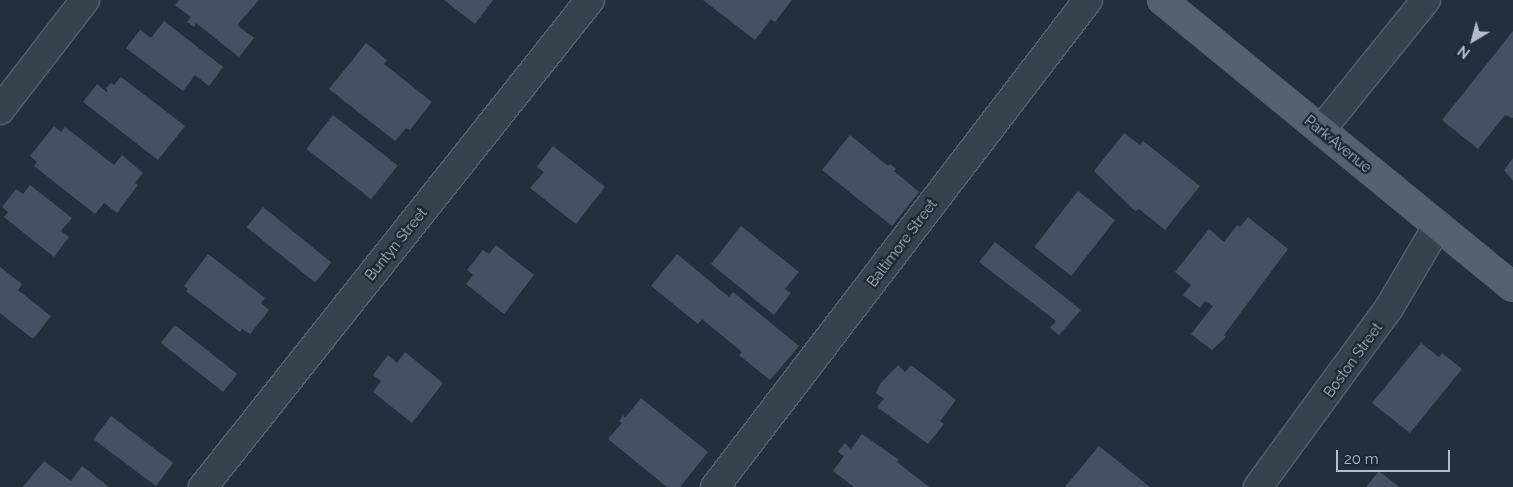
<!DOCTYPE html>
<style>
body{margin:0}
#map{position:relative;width:1513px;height:487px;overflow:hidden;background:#242f3e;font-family:Raleway,sans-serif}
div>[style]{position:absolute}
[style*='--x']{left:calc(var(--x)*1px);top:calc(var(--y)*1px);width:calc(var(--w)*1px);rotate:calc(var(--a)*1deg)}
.building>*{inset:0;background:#455162;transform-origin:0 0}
.roads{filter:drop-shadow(1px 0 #565f6c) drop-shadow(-1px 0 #565f6c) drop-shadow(0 1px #565f6c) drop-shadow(0 -1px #565f6c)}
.minor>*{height:28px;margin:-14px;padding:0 14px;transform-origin:14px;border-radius:14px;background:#38414e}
.major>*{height:28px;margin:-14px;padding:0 14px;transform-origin:14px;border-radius:14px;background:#56606e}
span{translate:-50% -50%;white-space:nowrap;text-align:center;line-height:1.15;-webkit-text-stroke:4.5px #1d2633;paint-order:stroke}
.street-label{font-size:14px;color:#b4bcc9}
.north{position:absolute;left:1448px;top:15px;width:50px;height:50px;-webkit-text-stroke:4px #1d2633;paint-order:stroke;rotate:217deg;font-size:14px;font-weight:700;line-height:20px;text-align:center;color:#b4bcc9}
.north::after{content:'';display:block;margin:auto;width:18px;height:22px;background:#b4bcc9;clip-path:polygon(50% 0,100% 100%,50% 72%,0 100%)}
.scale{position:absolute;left:1336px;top:450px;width:114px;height:22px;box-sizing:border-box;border:2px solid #b4bcc9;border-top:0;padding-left:6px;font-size:15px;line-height:18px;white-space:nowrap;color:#b4bcc9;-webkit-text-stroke:4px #1d2633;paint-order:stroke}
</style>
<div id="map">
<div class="building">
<div style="clip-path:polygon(179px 0,259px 0,237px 25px,254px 38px,239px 57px,196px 23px,194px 27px,187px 22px,191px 17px,175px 5px)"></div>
<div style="clip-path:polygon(444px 0,493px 0,475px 24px)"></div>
<div style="clip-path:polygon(703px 0,792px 0,775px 22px,771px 19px,755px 40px)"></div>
<div style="clip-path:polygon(164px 21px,223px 67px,209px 86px,195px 75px,183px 91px,126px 48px,140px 30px,151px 38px)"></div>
<div style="clip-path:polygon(1513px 31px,1513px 118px,1505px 115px,1478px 149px,1442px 120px)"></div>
<div style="clip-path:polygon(366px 43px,387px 60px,384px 64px,432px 102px,410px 130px,406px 128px,395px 141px,329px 89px)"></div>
<div style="clip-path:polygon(121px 77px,185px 126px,158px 160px,83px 102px,97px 84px,108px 93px,106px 88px,111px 83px,114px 85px)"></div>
<div style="left:333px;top:115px;width:82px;height:43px;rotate:38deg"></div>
<div style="clip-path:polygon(54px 126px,61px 132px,65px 127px,114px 165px,122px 155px,143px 173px,135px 183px,138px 185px,117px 213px,104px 203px,95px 214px,34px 166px,37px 162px,30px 156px)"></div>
<div style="clip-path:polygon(1124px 133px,1140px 145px,1143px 141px,1200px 186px,1165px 230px,1139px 209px,1135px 211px,1094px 171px)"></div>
<div style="clip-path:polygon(850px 135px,888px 166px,890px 164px,896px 169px,894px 171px,919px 192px,892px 226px,822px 170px)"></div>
<div style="clip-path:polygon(553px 146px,605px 187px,576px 224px,530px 188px,544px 172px,537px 167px)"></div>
<div style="clip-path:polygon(1513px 158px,1513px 181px,1504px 170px)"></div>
<div style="clip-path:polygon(30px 185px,72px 218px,61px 231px,69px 237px,54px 257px,4px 217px,8px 212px,2px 207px,16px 189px,23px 194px)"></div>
<div style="left:1078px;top:191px;width:47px;height:71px;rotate:38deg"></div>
<div style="left:263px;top:207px;width:88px;height:26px;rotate:39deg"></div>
<div style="clip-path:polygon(1248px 217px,1288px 249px,1224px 335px,1226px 337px,1212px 350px,1191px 334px,1213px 306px,1205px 301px,1200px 308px,1183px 295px,1191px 285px,1175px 272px,1209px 229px,1224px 242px,1237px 225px,1240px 227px)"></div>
<div style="clip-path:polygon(741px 226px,799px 272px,785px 289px,791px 293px,774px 315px,711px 264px)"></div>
<div style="clip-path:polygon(995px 242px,1081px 310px,1059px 335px,1050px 328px,1056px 321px,979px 262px)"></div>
<div style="clip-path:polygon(496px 245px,534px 275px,504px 314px,466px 284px,473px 275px,467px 270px,483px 250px,489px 254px)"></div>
<div style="clip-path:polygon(208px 254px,265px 298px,261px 303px,269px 310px,250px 334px,242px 329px,240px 332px,186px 291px,188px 289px,184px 286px)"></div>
<div style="clip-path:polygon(677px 254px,729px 297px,733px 292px,799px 346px,770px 380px,739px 355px,742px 352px,702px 319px,698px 324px,651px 286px)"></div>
<div style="clip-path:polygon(0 267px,22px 284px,18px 290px,51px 316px,33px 339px,0 313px)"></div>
<div style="left:175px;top:325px;width:79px;height:23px;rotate:38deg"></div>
<div style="clip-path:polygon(1421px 343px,1439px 357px,1442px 353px,1462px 369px,1410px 433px,1372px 403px)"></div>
<div style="clip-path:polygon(405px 352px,443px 383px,412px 423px,373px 392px,381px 381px,373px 375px,388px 355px,397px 363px)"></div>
<div style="clip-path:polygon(898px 365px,905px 372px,911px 365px,956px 400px,940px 421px,944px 424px,928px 444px,877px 407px,884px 399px,876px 393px,880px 384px)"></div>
<div style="clip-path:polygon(641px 398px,708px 452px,680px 487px,667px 487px,608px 439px,622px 423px,619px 421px,623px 415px,625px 418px)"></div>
<div style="left:111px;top:416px;width:78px;height:29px;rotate:37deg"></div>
<div style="clip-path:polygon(862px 434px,899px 460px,897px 462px,929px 487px,854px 487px,833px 471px,844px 456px,838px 452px,845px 443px,851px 449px)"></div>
<div style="clip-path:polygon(1099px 446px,1150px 487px,1065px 487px)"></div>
<div style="clip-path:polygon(44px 461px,71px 481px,82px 466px,109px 487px,23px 487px)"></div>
<div style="clip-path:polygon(1379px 471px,1399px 487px,1366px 487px)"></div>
</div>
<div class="roads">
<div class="minor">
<div style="--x:0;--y:110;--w:139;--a:-52.3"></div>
<div style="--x:1321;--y:130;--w:167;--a:-51.1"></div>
<div style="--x:203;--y:487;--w:622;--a:-51.53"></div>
<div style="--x:715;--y:487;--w:613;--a:-52.55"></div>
<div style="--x:1258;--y:487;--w:222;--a:-53.8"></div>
<div style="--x:1389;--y:308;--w:96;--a:-59.4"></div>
</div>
<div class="major">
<div style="--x:1162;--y:0;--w:453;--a:39.3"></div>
</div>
</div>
<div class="street-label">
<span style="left:1338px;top:144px;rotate:39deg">Park Avenue</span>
<span style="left:902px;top:243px;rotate:-53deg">Baltimore Street</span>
<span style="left:396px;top:244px;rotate:-51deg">Buntyn Street</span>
<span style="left:1353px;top:360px;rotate:-54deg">Boston Street</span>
</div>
<div class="north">N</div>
<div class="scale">20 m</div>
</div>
